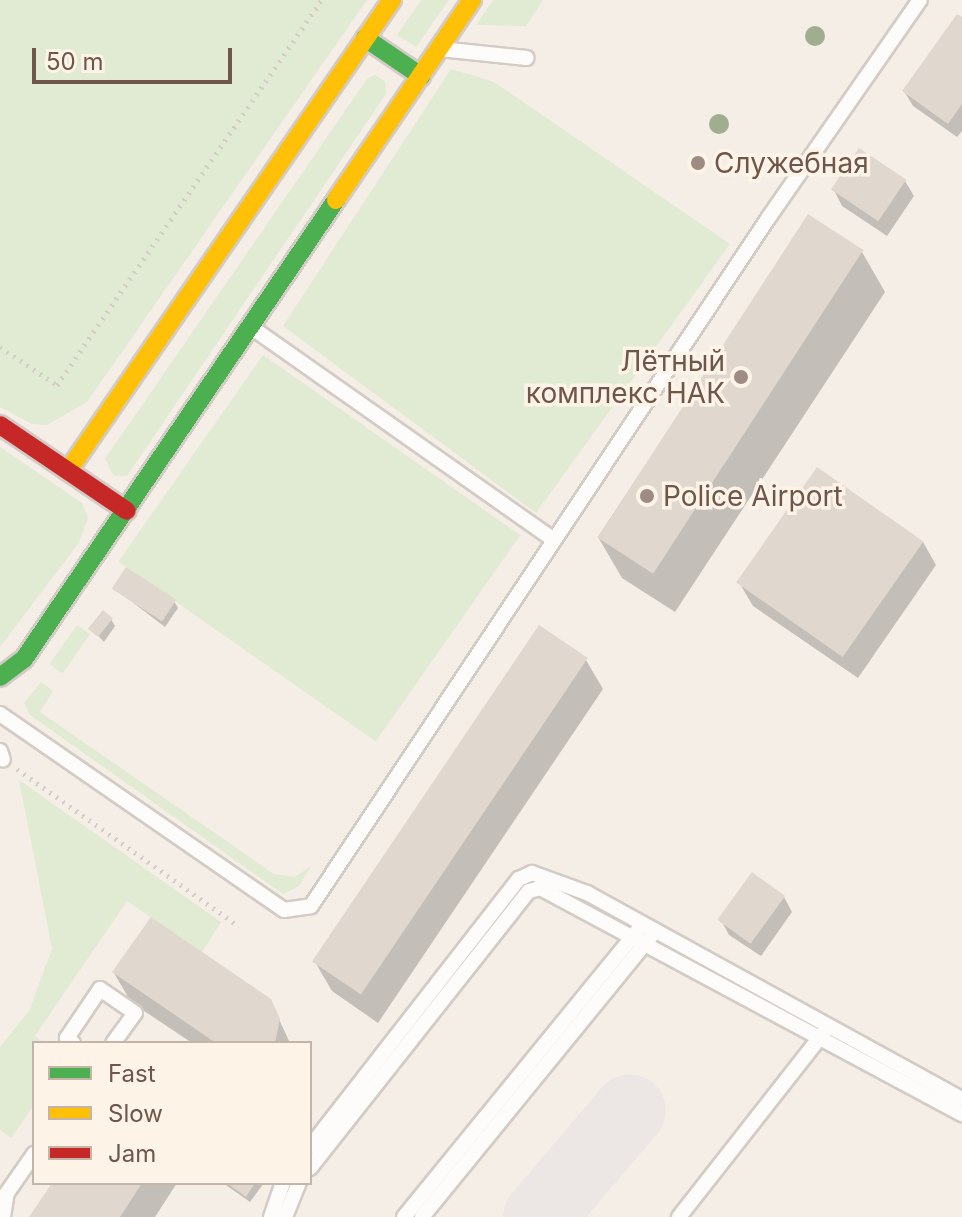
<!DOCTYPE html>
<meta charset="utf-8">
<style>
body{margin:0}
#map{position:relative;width:962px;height:1217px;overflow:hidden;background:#f4eee7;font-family:Inter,sans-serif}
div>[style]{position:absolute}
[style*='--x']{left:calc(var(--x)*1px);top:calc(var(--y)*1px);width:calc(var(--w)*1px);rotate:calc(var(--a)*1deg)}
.green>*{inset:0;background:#e1ead2;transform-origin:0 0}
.shadow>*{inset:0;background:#0003}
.taxiway>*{height:72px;margin:-36px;padding:0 36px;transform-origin:36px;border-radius:36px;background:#ece7e5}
.building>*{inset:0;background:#e0d7cf;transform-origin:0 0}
.path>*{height:5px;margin-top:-2.5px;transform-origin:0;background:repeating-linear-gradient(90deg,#d3ccc7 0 2px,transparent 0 8px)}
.roads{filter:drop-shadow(2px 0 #d3cbc5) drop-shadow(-2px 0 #d3cbc5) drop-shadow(0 2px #d3cbc5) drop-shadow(0 -2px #d3cbc5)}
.lane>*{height:14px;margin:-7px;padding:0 7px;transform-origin:7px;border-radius:7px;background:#fdfcfb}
.fast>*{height:18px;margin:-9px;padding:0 9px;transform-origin:9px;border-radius:9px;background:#4caf50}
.slow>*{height:18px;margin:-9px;padding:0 9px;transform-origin:9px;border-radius:9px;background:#ffc107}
.jam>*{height:18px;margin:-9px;padding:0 9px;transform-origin:9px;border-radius:9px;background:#c62828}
.trees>*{width:20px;height:20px;margin:-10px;border-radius:50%;background:#9eae8e}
.dots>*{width:22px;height:22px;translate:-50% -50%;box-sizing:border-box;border:4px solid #fdf4e7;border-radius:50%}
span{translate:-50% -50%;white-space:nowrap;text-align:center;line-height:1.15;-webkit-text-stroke:7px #fdf4e7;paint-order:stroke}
.poi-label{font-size:28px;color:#6f564a}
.left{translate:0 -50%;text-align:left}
.right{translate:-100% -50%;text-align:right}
.legend{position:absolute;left:32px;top:1041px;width:280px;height:144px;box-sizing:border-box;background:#fdf4e7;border:2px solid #c4b5a8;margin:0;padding:10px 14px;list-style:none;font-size:24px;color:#6f564a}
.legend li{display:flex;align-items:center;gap:16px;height:40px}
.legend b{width:40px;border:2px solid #c4b5a8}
.scale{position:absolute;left:32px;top:48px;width:200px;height:36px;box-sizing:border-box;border:4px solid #6f564a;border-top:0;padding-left:10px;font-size:24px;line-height:28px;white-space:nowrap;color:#6f564a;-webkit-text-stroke:6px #fdf4e7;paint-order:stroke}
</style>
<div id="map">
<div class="green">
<div style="clip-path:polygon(0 0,367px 0,87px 402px,47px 425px,32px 424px,0 407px)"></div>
<div style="clip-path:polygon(421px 0,449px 0,416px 47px,397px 35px)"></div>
<div style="clip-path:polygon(493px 0,543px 0,526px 26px,476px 25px)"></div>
<div style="clip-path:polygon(451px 69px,494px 82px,730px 244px,536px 513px,283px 326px)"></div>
<div style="clip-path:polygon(375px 75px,385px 81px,386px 94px,127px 476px,114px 476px,105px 459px,367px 79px)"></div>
<div style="left:263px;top:355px;width:314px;height:252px;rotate:35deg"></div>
<div style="clip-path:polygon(0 447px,82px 503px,88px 518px,78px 544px,0 647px)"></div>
<div style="left:77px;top:625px;width:16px;height:48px;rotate:35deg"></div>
<div style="clip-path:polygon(41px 682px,53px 691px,40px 712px,274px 874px,295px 877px,311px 866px,299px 886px,283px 894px,30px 715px,24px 703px)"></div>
<div style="clip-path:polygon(19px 780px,221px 922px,202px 952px,127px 901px,35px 1036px,44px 1043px,34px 1043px,34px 1105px,11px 1138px,0 1130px,0 1047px,29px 1011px,52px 949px)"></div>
</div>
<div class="shadow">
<div style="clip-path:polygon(962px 20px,962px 131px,957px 137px,913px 106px,904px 91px)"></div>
<div style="clip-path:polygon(905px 181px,914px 196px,887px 236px,842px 206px,834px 190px)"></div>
<div style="clip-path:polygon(809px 216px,862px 252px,885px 292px,675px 612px,622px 578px,598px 537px)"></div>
<div style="clip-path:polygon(923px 542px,936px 565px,858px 678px,753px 606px,740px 584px)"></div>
<div style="clip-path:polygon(114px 588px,174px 601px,178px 608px,165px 627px)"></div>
<div style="clip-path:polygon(111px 619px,115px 626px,104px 642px,92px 629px)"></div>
<div style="clip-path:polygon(586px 660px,603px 689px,378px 1023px,332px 991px,315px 962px)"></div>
<div style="clip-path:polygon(784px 897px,792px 912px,761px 956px,729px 935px,721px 920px)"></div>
<div style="clip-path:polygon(114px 973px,270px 1000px,290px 1043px,192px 1043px,131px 1002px)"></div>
<div style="clip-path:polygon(54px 1183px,177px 1183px,155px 1217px,32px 1217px)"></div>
<div style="clip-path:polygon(223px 1183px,264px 1183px,250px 1202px)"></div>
</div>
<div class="taxiway">
<div style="--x:539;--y:1217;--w:140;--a:-49.6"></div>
</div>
<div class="building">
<div style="clip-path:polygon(957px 14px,962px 17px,962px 104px,948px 124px,902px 91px)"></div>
<div style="left:859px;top:148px;width:57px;height:50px;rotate:34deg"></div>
<div style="left:808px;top:214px;width:66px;height:386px;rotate:33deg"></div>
<div style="left:817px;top:467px;width:130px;height:141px;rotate:35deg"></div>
<div style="left:126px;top:567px;width:60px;height:26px;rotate:33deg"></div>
<div style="left:103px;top:610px;width:13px;height:24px;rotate:39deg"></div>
<div style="left:539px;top:625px;width:59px;height:406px;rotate:34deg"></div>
<div style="left:752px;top:872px;width:41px;height:59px;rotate:36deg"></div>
<div style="clip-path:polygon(151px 917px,271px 999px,280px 1019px,275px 1043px,216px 1043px,112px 972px)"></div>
<div style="clip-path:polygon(52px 1183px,142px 1183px,120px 1217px,29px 1217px)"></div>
<div style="clip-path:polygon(227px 1183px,255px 1183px,246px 1197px)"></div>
</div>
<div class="path">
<div style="--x:0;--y:347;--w:69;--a:33.7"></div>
<div style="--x:57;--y:385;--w:467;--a:-55.5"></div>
<div style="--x:17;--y:769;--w:272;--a:35.3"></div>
</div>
<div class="roads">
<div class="lane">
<div style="--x:440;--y:49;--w:87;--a:5.9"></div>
<div style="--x:251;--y:327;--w:369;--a:35.1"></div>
<div style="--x:0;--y:714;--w:345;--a:34.6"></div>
<div style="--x:284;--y:910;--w:27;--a:-8"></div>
<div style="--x:311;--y:906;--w:827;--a:-56.39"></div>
<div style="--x:769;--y:217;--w:264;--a:-55.2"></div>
<div style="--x:0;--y:751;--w:9;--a:72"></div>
<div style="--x:73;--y:1043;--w:8;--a:-140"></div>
<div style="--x:67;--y:1038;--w:59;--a:-56"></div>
<div style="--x:100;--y:989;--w:42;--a:34.4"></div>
<div style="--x:135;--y:1013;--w:37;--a:126"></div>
<div style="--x:310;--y:1147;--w:340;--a:-52.1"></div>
<div style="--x:519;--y:879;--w:14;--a:-25"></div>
<div style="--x:532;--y:873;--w:59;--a:20"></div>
<div style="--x:587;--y:893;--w:428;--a:28.8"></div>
<div style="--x:310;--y:1168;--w:353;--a:-51.7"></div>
<div style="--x:529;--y:891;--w:11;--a:-15"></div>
<div style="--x:540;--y:888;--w:479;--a:28.2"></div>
<div style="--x:0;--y:1203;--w:60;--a:-55.2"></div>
<div style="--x:3;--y:1217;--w:24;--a:-81"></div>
<div style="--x:271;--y:1217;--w:36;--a:-71"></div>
<div style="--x:285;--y:1217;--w:37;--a:-68"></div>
<div style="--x:404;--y:1217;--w:373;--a:-50.8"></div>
<div style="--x:422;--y:1217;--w:364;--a:-50.8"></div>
<div style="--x:679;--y:1217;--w:235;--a:-51.9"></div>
</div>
<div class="fast">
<div style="--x:365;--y:38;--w:68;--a:34.2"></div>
<div style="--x:0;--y:677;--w:30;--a:-37"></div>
<div style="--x:24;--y:659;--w:555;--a:-55.79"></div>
</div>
<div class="slow">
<div style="--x:336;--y:200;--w:242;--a:-55.8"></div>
<div style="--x:68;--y:471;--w:572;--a:-55.48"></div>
</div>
<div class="jam">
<div style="--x:0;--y:425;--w:153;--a:34.1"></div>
</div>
</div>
<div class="trees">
<div style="left:815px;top:36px"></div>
<div style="left:719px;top:124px"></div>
</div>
<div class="dots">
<div style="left:698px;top:163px;background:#9e8b81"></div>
<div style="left:741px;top:377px;background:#9e8b81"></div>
<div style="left:647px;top:496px;background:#9e8b81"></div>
</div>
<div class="poi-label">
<span class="left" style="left:714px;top:163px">Служебная</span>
<span class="right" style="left:725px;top:377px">Лётный<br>комплекс НАК</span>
<span class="left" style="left:663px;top:496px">Police Airport</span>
</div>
<ul class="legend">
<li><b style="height:10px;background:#4caf50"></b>Fast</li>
<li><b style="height:10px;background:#ffc107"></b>Slow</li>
<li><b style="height:10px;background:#c62828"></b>Jam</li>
</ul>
<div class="scale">50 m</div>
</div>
